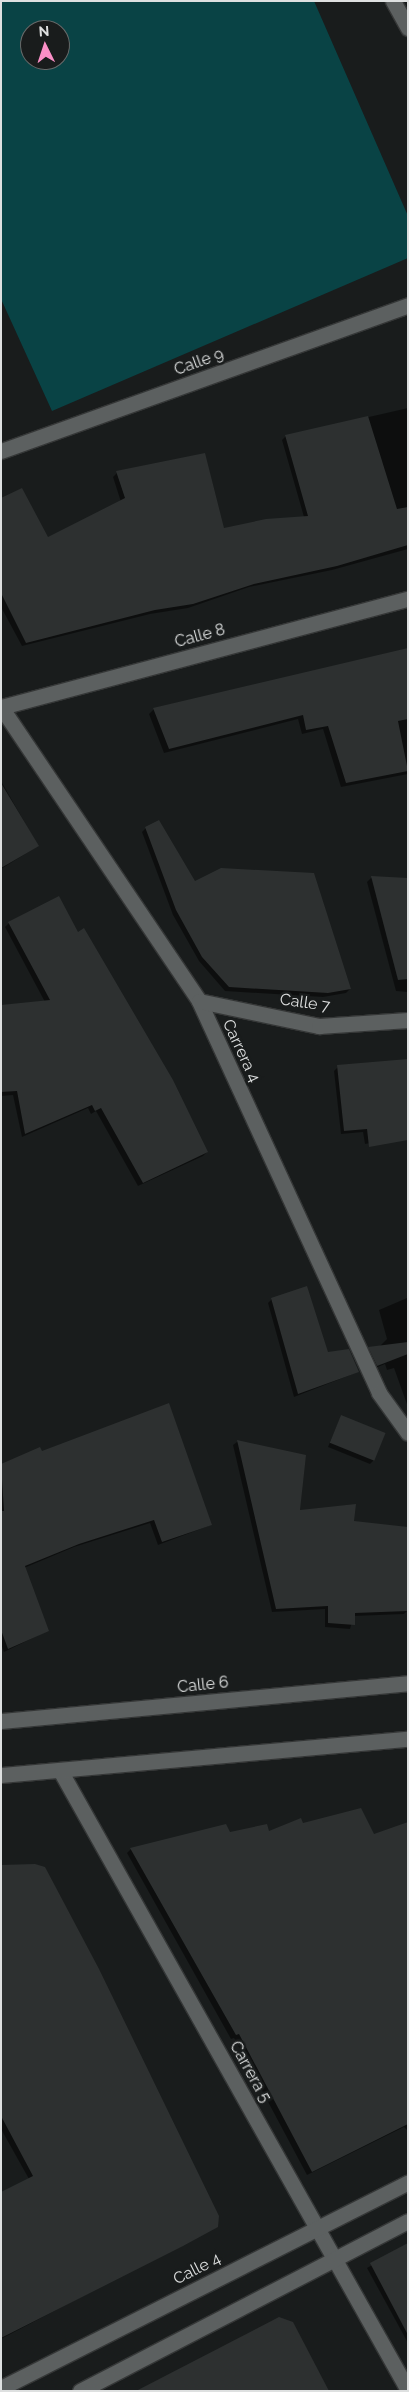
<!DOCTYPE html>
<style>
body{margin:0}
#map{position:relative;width:409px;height:2392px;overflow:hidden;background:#191c1c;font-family:Raleway,sans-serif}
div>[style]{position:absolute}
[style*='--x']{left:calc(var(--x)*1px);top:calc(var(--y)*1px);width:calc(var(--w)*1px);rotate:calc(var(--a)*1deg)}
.green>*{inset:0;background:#094345}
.shadow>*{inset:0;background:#0007}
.building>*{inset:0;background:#2d3030;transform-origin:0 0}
.roads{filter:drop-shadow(1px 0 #353737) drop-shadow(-1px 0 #353737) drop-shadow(0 1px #353737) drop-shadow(0 -1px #353737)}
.minor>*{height:15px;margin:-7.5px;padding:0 7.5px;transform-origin:7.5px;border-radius:7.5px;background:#5c6060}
span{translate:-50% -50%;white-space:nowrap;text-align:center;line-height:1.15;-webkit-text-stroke:5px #191c1c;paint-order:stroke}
.street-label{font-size:16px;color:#dee0e0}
.frame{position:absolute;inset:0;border:2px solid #dee0e0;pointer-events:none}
.north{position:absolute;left:20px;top:20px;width:50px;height:50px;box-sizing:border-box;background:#191c1c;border:1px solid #686a6a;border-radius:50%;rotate:356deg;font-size:14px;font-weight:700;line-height:20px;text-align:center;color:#dee0e0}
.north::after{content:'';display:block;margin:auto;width:18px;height:22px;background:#fa8fc6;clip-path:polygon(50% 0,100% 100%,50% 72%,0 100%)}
</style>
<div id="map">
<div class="green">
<div style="clip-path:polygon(evenodd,1px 1px,314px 1px,408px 216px,408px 258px,52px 411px,1px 299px,1px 1px,30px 30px,60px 30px,60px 60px,30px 60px,30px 30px)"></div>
</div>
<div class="shadow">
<div style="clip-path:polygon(408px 408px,408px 549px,332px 570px,249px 587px,188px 608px,150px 614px,22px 646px,1px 607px,1px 500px,47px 539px,121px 502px,113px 477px,117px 473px,223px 530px,304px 517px,282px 440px,286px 436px)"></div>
<div style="clip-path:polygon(408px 651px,408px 774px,341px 787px,323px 729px,302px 734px,298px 719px,164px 753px,149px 714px,154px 709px)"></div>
<div style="clip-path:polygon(1px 781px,38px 846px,1px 869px)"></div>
<div style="clip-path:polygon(146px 828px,194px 882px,350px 989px,346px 993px,323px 997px,225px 991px,199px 961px,173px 915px,142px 832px)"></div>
<div style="clip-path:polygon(371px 878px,408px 880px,408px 992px,396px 991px,367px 882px)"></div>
<div style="clip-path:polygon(9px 923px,207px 1152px,203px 1156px,138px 1186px,96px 1111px,91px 1114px,88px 1108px,22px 1137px,13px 1095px,1px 1096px,1px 1006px,45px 1002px,5px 927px)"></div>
<div style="clip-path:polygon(338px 1067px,408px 1136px,365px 1144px,363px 1132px,341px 1134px,334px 1071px)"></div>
<div style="clip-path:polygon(407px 1298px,408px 1299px,408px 1407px,394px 1368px,387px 1370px,385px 1364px,373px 1369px,365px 1352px,379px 1347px,387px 1339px,379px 1310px)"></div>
<div style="clip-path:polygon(272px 1299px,327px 1353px,358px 1372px,294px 1397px,268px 1303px)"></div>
<div style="clip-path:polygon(341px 1416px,374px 1460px,370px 1464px,328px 1447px)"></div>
<div style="clip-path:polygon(237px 1442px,304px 1456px,299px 1511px,352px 1522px,408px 1610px,404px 1614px,354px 1616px,350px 1629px,325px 1627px,325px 1609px,272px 1612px,233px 1445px)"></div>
<div style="clip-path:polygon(41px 1452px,211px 1525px,158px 1545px,150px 1523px,74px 1547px,24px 1568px,47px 1631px,4px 1652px,1px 1644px,1px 1466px)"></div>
<div style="clip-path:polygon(302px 1824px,373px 1836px,408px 1824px,408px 2131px,404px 2127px,307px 2175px,234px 2038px,231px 2039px,127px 1853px,131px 1849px,229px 1833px,269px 1832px)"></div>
<div style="clip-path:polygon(1px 1866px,216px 2226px,1px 2339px,1px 2193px,29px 2179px,1px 2129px)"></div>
<div style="clip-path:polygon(408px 2244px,408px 2343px,367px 2268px)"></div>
</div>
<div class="building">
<div style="clip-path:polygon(368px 416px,397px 509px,408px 507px,408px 545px,337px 566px,254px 584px,193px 604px,155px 610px,26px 643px,1px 593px,1px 498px,22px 488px,48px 537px,125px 498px,116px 471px,205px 453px,224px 528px,266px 519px,308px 516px,285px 435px)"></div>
<div style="clip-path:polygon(408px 648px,408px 719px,398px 721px,408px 771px,346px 783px,328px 726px,306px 730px,303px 715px,169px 749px,153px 708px)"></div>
<div style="clip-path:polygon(1px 783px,39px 846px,1px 868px)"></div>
<div style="clip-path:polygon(159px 820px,195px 881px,221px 868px,314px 873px,351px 989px,328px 993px,229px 987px,202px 957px,176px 910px,145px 827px)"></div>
<div style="clip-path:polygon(371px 876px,408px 878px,408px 979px,398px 980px)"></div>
<div style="clip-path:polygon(59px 896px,78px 932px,84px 928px,173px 1080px,208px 1152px,143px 1183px,101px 1108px,95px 1111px,92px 1105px,25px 1134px,17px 1091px,1px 1092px,1px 1005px,50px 1000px,8px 922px)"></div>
<div style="clip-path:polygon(408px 1059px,408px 1140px,369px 1147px,367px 1129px,344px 1131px,337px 1065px)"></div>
<div style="clip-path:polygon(307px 1286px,328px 1352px,349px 1349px,359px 1372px,298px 1394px,271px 1298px)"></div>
<div style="clip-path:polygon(408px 1342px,408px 1354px,377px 1366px,368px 1347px)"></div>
<div style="clip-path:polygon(169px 1403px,212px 1525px,162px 1542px,154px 1520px,79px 1544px,25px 1566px,49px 1631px,8px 1649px,1px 1630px,1px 1511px,4px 1511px,1px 1464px,40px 1447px,42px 1451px)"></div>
<div style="left:341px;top:1415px;width:48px;height:30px;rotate:22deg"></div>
<div style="clip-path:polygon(237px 1440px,306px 1455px,300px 1510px,356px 1504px,354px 1521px,408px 1527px,408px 1611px,355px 1613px,355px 1625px,328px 1623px,328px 1606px,276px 1609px)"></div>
<div style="clip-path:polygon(361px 1808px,374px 1834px,408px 1822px,408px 2124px,312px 2172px,239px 2034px,236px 2035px,130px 1848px,226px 1824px,230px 1832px,267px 1824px,269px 1831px,301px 1818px,303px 1823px)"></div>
<div style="clip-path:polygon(35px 1864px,45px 1867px,99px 1969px,219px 2216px,218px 2227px,183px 2246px,1px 2338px,1px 2192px,33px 2176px,1px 2116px,1px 1865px)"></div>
<div style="clip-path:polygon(408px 2243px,408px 2335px,370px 2263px)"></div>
<div style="clip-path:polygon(279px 2317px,293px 2322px,329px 2391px,136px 2391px)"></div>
</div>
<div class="roads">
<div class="minor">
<div style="--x:393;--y:1;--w:31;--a:61"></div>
<div style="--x:1;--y:451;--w:432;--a:-19.7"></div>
<div style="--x:1;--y:707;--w:354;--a:56"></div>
<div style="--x:199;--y:1001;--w:431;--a:65.3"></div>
<div style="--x:379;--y:1393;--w:49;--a:54.1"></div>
<div style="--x:1;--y:707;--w:421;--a:-14.9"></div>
<div style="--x:199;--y:1001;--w:123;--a:11.8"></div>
<div style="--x:319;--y:1026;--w:89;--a:-3.9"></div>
<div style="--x:1;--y:1721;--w:409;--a:-5.3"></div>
<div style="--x:61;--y:1772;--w:709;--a:60.69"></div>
<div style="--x:1;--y:1775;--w:409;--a:-5.1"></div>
<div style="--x:1;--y:2388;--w:456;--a:-26.8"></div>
<div style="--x:80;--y:2391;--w:369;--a:-27.4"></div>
</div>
</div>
<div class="street-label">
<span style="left:199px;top:362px;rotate:-20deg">Calle 9</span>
<span style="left:200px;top:636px;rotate:-15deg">Calle 8</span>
<span style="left:305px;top:1003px;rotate:8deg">Calle 7</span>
<span style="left:241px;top:1051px;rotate:65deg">Carrera 4</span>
<span style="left:203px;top:1685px;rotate:-6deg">Calle 6</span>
<span style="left:250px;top:2072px;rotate:61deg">Carrera 5</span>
<span style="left:197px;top:2269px;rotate:-27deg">Calle 4</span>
</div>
<div class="frame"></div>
<div class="north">N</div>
</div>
